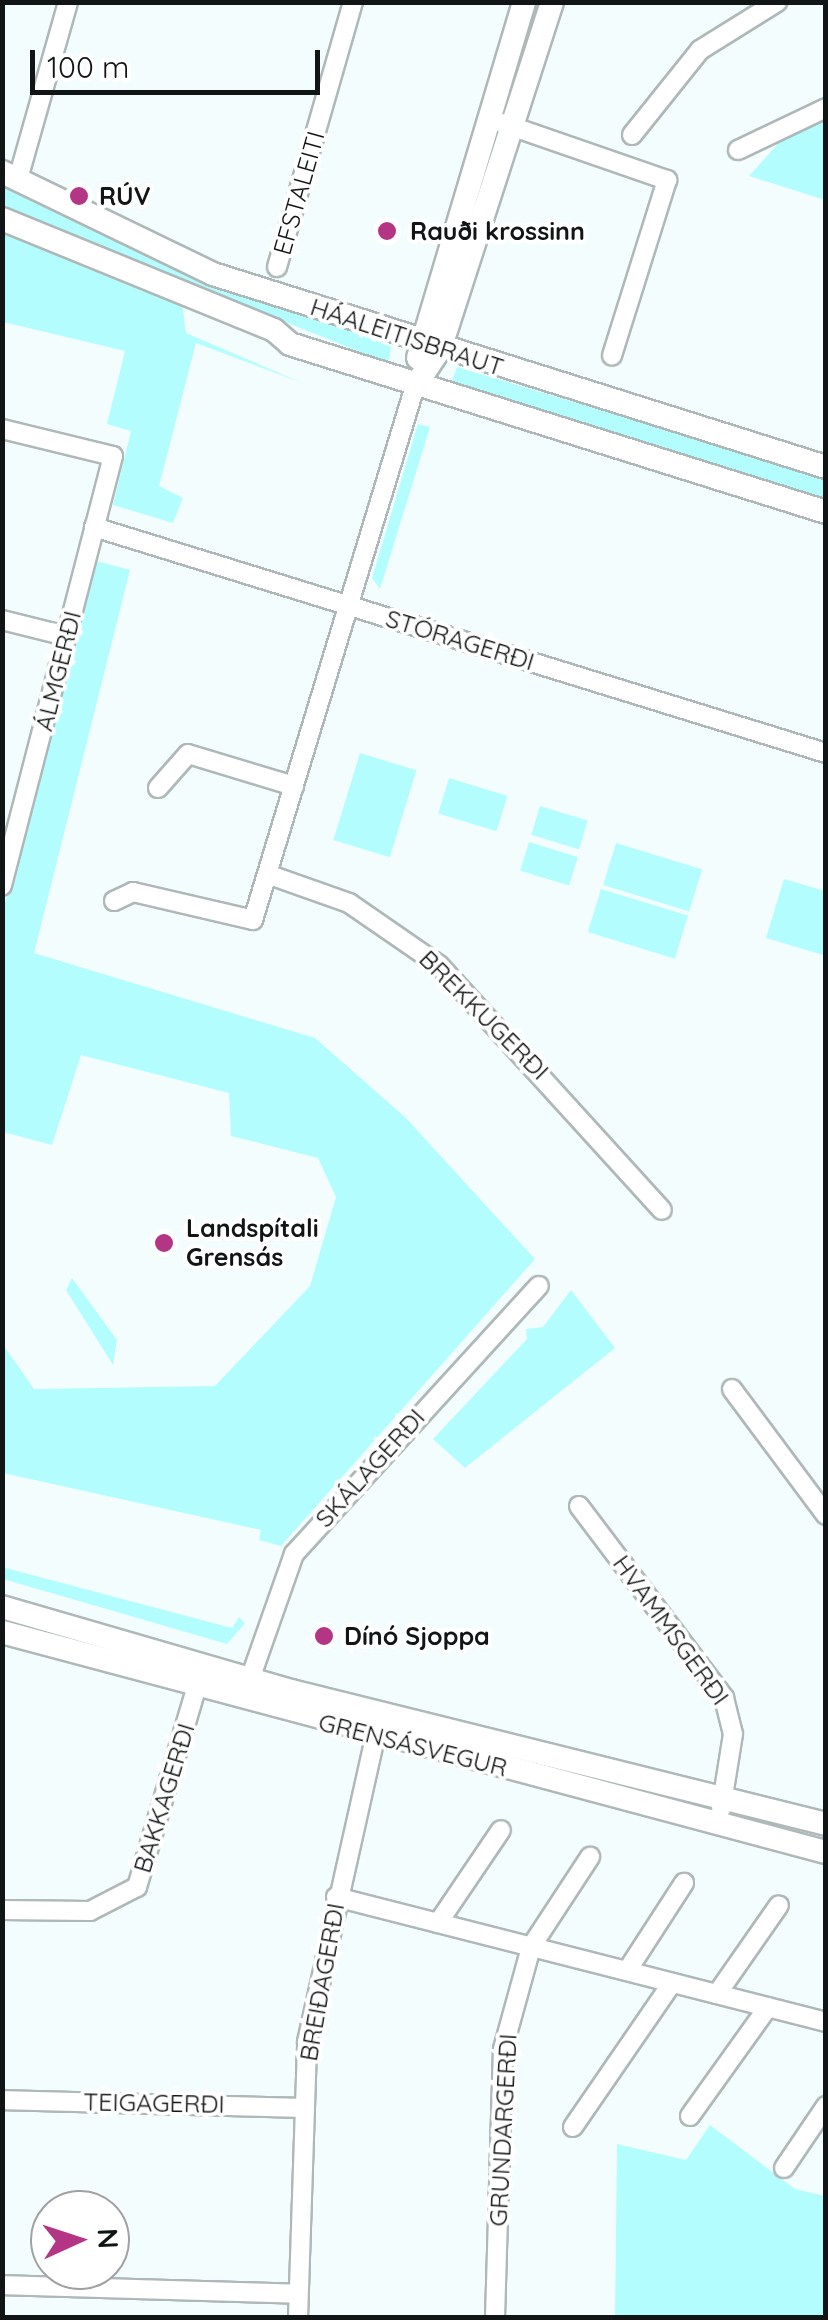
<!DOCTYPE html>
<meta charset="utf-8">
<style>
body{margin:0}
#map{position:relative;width:828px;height:2320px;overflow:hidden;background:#f4fdfd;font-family:Quicksand,sans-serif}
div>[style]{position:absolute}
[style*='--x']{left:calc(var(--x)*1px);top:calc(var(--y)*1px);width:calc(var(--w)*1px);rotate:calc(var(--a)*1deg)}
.green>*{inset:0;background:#b4fdfe;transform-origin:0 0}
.roads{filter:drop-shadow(2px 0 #afb8b8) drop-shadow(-2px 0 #afb8b8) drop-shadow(0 2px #afb8b8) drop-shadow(0 -2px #afb8b8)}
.street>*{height:18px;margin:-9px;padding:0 9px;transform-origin:9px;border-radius:9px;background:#fff}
.secondary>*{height:22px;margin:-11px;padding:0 11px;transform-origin:11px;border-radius:11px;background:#fff}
.dots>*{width:28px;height:28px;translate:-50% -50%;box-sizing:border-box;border:5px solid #fff;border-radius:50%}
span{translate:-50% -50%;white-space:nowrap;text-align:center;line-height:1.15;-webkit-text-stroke:8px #fff;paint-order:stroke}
.street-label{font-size:25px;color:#121515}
.poi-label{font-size:25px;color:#121515;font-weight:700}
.left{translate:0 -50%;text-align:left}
.frame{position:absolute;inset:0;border:5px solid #121515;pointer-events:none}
.north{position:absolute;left:30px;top:2190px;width:100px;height:100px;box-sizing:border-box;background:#fff;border:2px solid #a0a1a1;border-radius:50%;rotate:87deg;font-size:28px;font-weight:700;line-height:40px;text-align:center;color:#121515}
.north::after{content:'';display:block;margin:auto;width:35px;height:45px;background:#b33584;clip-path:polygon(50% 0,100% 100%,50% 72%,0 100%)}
.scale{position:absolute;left:30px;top:50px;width:290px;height:45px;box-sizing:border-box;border:5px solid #121515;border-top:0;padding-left:12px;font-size:30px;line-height:35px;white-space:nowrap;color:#121515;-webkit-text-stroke:8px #fff;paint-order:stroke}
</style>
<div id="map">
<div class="green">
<div style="clip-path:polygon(825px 116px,825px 200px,749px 176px,784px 137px)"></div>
<div style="clip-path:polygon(2px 185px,391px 347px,388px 363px,3px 209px)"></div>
<div style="clip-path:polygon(3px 232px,182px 301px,186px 333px,305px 384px,196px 343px,159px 486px,183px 498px,173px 523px,113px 505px,131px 431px,107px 424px,125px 351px,3px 322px)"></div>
<div style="clip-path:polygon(457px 367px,825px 477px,825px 501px,451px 384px)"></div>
<div style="clip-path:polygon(418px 424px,430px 427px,380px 589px,372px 578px)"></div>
<div style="clip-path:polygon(93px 560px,130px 570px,34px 953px,315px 1038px,405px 1117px,535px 1259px,281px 1546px,259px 1540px,261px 1530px,3px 1473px,2px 1343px,34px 1389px,215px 1386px,310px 1286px,336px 1197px,318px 1158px,231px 1136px,229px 1093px,81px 1055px,52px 1145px,3px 1132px,3px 911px)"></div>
<div style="left:360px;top:753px;width:59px;height:91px;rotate:17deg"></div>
<div style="left:449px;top:778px;width:61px;height:37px;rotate:17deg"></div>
<div style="left:540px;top:806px;width:50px;height:30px;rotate:17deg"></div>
<div style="left:529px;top:842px;width:51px;height:30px;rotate:17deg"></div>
<div style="left:616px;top:843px;width:90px;height:44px;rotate:17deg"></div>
<div style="clip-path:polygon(784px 879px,825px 891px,823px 955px,766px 938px)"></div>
<div style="left:601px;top:889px;width:91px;height:45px;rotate:17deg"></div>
<div style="clip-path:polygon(72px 1278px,117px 1340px,113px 1365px,66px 1290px)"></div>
<div style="clip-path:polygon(571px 1290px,615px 1348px,465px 1468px,433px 1439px,527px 1339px,526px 1329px,543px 1327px)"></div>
<div style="clip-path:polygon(2px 1567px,232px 1628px,239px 1617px,245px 1623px,227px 1644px,3px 1579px)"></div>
<div style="clip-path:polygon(710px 2125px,795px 2189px,825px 2196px,825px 2317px,615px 2317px,617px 2144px,686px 2160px)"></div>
</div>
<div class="roads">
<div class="street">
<div style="--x:502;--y:123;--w:175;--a:19.1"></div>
<div style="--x:667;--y:180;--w:184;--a:107.4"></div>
<div style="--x:632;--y:135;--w:109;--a:-51.3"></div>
<div style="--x:700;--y:50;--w:91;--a:-31.9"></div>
<div style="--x:738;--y:150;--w:98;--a:-25.5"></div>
<div style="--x:18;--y:179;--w:184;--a:-74.2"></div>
<div style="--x:277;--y:267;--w:276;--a:-74"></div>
<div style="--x:2;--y:429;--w:114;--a:13.7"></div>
<div style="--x:113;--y:456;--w:444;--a:104.5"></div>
<div style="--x:94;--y:527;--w:766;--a:17.16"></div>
<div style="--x:2;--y:620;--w:66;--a:14"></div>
<div style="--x:158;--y:788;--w:45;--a:-48.6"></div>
<div style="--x:188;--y:754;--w:111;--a:16.8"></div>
<div style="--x:267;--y:874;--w:87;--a:19.5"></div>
<div style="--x:349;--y:903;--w:109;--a:34.6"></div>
<div style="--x:439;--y:965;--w:331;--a:47.7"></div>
<div style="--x:114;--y:901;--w:21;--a:-25"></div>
<div style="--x:133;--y:892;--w:123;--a:13.1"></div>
<div style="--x:253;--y:920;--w:558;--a:-73.12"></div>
<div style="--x:732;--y:1389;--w:157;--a:53.3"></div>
<div style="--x:579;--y:1506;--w:241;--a:52.9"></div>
<div style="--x:724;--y:1698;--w:37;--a:76"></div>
<div style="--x:733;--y:1734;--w:76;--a:99.1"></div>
<div style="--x:250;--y:1679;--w:133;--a:-70.6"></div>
<div style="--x:294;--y:1554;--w:363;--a:-47.6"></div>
<div style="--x:336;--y:1897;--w:506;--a:14.31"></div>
<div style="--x:2;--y:1910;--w:88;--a:0.7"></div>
<div style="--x:90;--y:1911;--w:53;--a:-27.1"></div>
<div style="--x:137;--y:1887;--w:207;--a:-73.4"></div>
<div style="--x:438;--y:1923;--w:112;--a:-55.9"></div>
<div style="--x:627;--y:1971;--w:105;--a:-57.1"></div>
<div style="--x:717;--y:1994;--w:108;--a:-55.1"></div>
<div style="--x:2;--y:2100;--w:303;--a:1.5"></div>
<div style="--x:690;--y:2116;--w:134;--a:-54.4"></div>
<div style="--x:573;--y:2127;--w:175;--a:-55.5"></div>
<div style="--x:784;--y:2168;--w:75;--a:-55.9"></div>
<div style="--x:2;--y:2285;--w:296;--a:1.7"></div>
<div style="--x:298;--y:2318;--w:276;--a:-88.1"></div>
<div style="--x:307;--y:2042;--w:329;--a:-77.4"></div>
<div style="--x:495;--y:2318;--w:269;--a:-88.3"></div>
<div style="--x:503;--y:2049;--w:106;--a:-74.6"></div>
<div style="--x:531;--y:1947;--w:108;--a:-56.8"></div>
</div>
<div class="secondary">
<div style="--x:2;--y:172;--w:234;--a:25.8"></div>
<div style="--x:213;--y:274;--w:643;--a:17.48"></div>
<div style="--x:2;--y:219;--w:294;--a:22.2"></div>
<div style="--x:274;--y:330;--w:21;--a:41"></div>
<div style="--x:290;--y:344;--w:562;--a:17.4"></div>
<div style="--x:418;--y:358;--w:371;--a:-73.4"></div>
<div style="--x:415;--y:386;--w:45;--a:-56"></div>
<div style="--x:440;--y:349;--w:365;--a:-72.1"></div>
<div style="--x:2;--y:1607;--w:301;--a:16.2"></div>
<div style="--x:291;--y:1691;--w:551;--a:13.96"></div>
<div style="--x:2;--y:1632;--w:853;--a:14.95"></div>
</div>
</div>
<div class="dots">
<div style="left:79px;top:196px;background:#b33584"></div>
<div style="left:387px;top:231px;background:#b33584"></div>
<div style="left:164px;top:1243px;background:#b33584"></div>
<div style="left:324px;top:1636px;background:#b33584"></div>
</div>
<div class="street-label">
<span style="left:299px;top:193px;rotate:-74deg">EFSTALEITI</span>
<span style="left:407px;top:337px;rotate:18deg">HÁALEITISBRAUT</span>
<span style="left:460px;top:640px;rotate:17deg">STÓRAGERÐI</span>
<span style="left:58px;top:671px;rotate:-76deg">ÁLMGERÐI</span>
<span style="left:484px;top:1015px;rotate:45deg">BREKKUGERÐI</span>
<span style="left:370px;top:1468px;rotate:-48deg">SKÁLAGERÐI</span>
<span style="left:671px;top:1630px;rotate:54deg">HVAMMSGERÐI</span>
<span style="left:413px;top:1745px;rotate:14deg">GRENSÁSVEGUR</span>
<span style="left:164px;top:1798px;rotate:-73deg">BAKKAGERÐI</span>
<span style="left:322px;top:1982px;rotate:-80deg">BREIÐAGERÐI</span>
<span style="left:154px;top:2103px;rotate:1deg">TEIGAGERÐI</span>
<span style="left:503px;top:2130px;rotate:-87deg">GRUNDARGERÐI</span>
</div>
<div class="poi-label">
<span class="left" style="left:99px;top:196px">RÚV</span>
<span class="left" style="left:410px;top:231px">Rauði krossinn</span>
<span class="left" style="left:186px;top:1243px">Landspítali<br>Grensás</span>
<span class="left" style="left:344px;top:1636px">Dínó Sjoppa</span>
</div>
<div class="frame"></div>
<div class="north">N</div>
<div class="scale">100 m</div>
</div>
